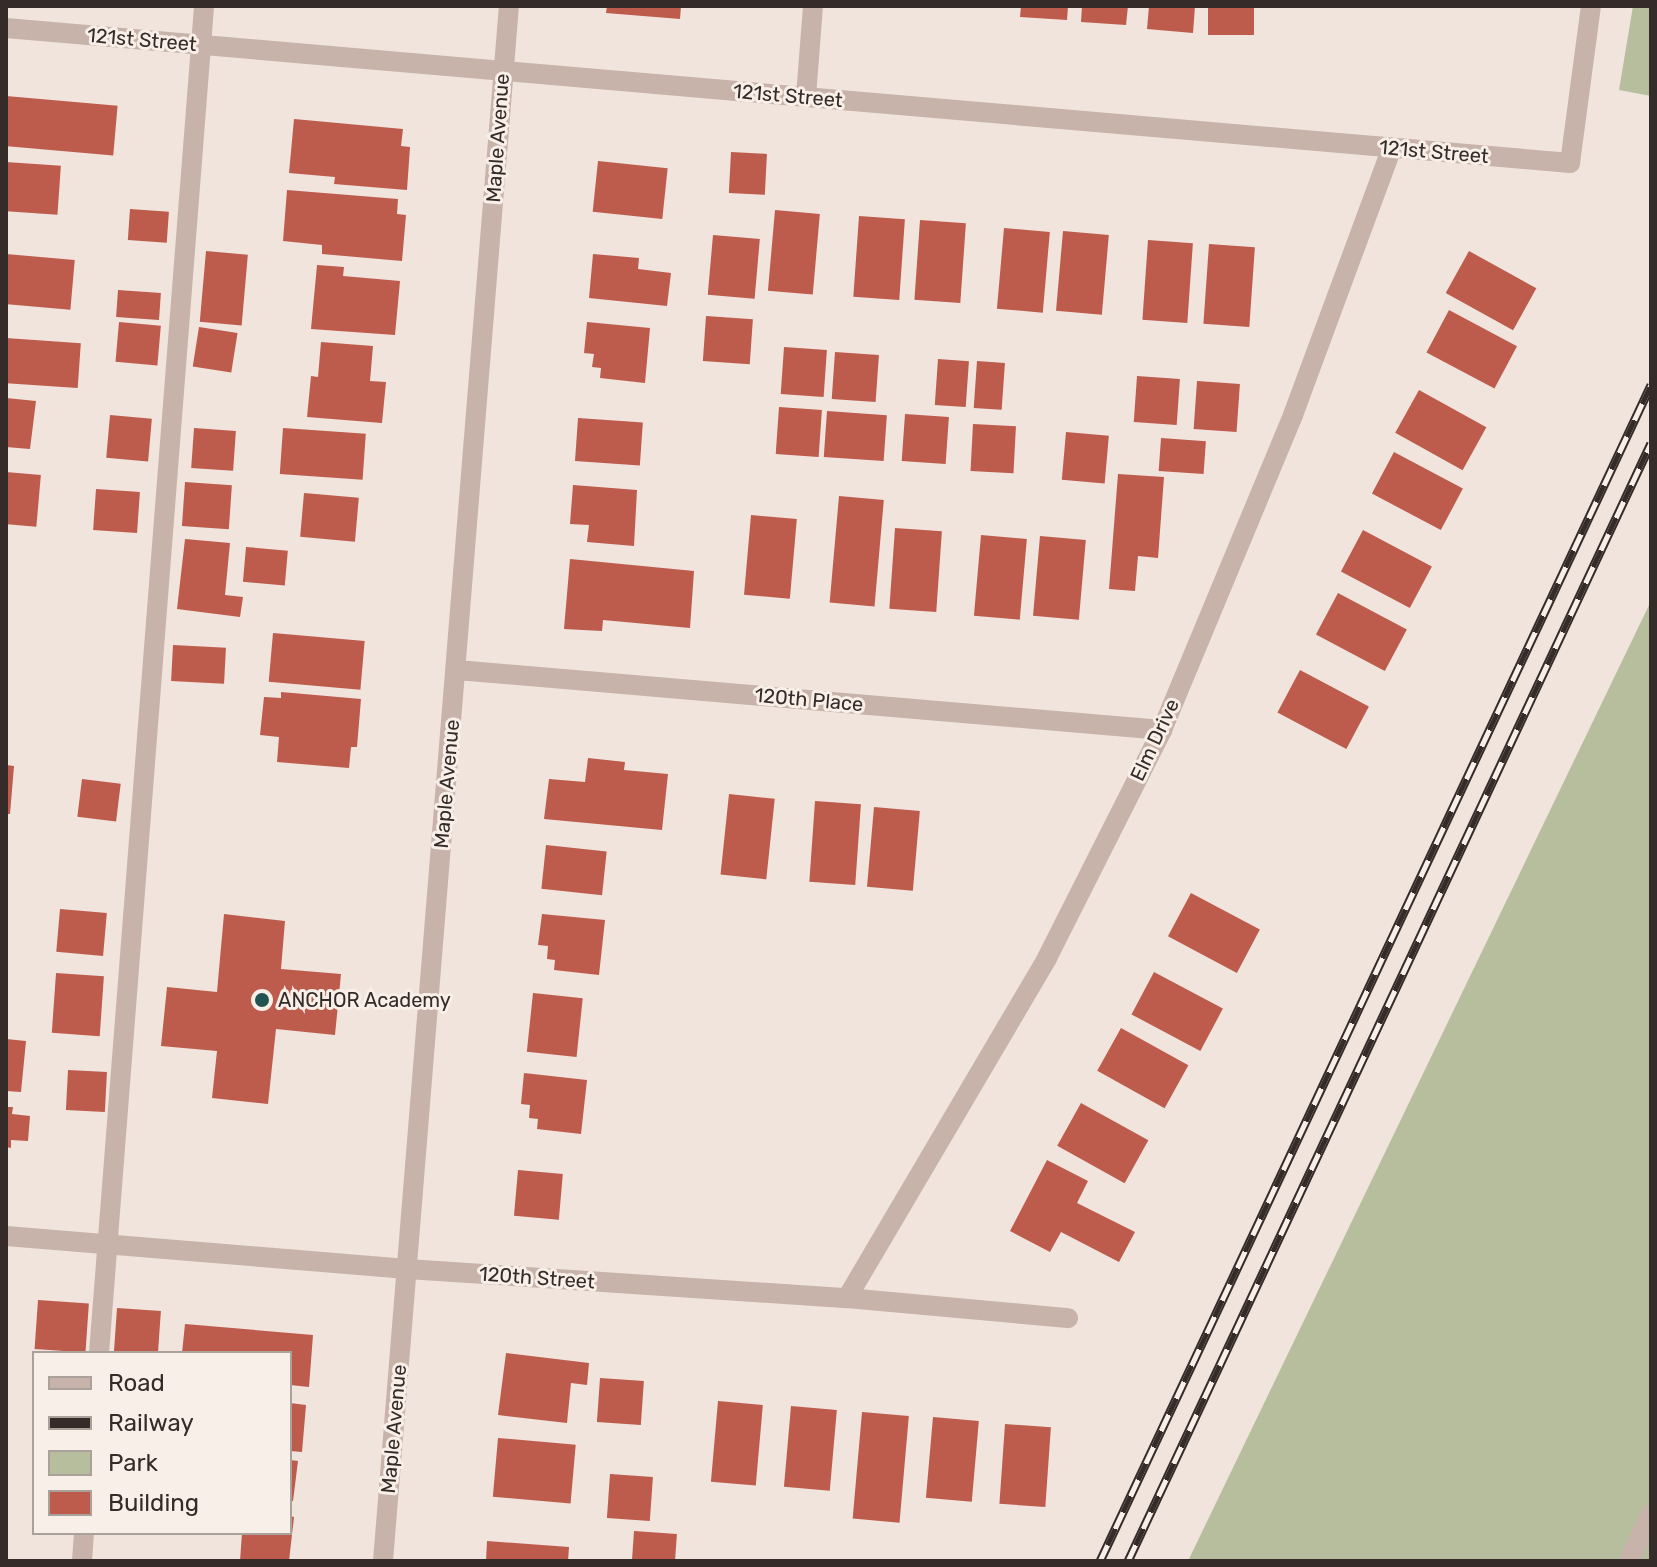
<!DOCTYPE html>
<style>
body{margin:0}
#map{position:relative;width:1657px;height:1567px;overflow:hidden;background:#f0e4dc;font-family:Rubik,sans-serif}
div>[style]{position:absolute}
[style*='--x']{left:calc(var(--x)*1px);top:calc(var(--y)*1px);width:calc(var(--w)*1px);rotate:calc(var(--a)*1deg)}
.green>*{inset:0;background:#b7be9d}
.building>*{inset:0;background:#bd5b4d;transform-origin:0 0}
.service>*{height:20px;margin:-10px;padding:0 10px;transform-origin:10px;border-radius:10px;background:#c7b3a9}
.minor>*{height:20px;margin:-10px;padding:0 10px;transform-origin:10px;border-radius:10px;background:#c7b3a9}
.rail>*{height:9px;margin-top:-4.5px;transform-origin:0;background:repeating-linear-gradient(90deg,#f8efe8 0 18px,#352b28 0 36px);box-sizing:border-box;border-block:2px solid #352b28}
.dots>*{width:22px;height:22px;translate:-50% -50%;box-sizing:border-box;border:4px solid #f8efe8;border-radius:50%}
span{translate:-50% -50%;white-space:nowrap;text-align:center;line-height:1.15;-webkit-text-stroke:6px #f8efe8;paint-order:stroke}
.street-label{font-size:20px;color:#352b28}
.poi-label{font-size:20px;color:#352b28}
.left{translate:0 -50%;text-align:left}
.frame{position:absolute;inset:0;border:8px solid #352b28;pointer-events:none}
.legend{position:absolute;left:32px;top:1351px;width:260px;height:184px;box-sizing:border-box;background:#f8efe8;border:2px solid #aaa19b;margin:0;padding:10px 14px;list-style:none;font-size:24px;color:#352b28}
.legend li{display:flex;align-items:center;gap:16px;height:40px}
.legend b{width:40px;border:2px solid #aaa19b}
</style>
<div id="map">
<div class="green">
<div style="clip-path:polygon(1633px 6px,1651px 6px,1651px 96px,1619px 90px)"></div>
<div style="clip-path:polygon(1651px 601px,1651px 1561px,1188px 1561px)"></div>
</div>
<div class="building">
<div style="clip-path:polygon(607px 6px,681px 6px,680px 19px,606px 13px)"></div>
<div style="clip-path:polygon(1021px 6px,1068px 6px,1067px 20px,1020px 17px)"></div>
<div style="clip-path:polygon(1082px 6px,1128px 6px,1126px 25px,1081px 22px)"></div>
<div style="clip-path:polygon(1149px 6px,1195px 6px,1193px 33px,1147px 29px)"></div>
<div style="left:1208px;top:6px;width:46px;height:29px"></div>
<div style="left:6px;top:96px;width:112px;height:50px;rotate:5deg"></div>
<div style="clip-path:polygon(294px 119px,403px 129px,401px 146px,410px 147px,407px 190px,334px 184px,335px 177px,289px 173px)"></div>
<div style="left:731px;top:152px;width:36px;height:41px;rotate:3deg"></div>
<div style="left:598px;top:161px;width:70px;height:51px;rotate:6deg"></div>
<div style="left:6px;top:162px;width:55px;height:49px;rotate:4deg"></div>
<div style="clip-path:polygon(287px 190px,398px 199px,397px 214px,406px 215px,402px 261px,322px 254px,322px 245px,283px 241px)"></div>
<div style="left:130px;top:209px;width:39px;height:31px;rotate:4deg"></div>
<div style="left:775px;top:210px;width:45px;height:81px;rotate:5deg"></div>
<div style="left:859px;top:216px;width:46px;height:81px;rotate:4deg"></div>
<div style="left:920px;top:220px;width:46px;height:80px;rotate:4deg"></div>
<div style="left:1004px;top:228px;width:46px;height:81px;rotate:5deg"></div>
<div style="left:1063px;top:231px;width:46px;height:80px;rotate:5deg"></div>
<div style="left:713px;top:235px;width:47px;height:60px;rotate:5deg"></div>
<div style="left:1148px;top:240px;width:45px;height:80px;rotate:4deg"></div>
<div style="left:1209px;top:244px;width:46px;height:80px;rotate:4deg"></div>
<div style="left:206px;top:251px;width:42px;height:71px;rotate:5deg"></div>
<div style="left:1469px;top:251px;width:77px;height:48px;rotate:29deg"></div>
<div style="left:6px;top:254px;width:69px;height:50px;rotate:5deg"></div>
<div style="clip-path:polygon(593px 254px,639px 258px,638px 269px,671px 273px,667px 306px,589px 298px)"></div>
<div style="clip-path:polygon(317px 265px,344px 267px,343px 276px,400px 281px,395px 335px,311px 329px)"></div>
<div style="left:118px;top:290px;width:43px;height:27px;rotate:4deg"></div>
<div style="left:1449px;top:310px;width:77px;height:48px;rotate:28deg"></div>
<div style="left:706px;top:316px;width:47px;height:45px;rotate:4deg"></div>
<div style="left:119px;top:322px;width:42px;height:40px;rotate:5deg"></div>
<div style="clip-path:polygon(587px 322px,650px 328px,645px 383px,600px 378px,601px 368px,592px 367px,594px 354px,584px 353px)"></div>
<div style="left:199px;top:327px;width:39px;height:40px;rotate:9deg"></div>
<div style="left:6px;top:338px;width:75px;height:45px;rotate:4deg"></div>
<div style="clip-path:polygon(321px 342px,373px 346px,370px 381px,386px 382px,382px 423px,307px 417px,311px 376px,318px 377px)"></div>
<div style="left:784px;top:347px;width:43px;height:47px;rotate:4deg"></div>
<div style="left:835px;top:352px;width:44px;height:47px;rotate:4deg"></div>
<div style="left:938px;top:359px;width:31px;height:46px;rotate:4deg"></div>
<div style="left:977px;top:361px;width:28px;height:47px;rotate:4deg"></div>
<div style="left:1137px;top:376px;width:43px;height:46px;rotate:4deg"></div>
<div style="left:1197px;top:381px;width:43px;height:48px;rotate:4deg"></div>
<div style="left:1419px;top:390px;width:77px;height:49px;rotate:29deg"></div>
<div style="clip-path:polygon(6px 398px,36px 401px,30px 449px,6px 447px)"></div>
<div style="left:779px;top:407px;width:43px;height:47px;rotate:4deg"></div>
<div style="left:827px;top:411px;width:60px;height:46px;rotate:4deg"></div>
<div style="left:905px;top:414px;width:44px;height:47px;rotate:4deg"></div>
<div style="left:110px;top:415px;width:42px;height:43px;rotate:5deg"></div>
<div style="left:578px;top:418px;width:65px;height:43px;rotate:4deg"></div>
<div style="left:973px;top:424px;width:43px;height:47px;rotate:3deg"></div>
<div style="left:194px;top:428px;width:42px;height:40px;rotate:4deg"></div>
<div style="left:283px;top:428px;width:83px;height:46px;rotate:4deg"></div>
<div style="left:1066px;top:432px;width:43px;height:48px;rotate:5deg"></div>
<div style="left:1161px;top:438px;width:45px;height:33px;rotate:4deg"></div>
<div style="left:1394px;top:452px;width:78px;height:47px;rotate:28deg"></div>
<div style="left:6px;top:472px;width:35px;height:52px;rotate:5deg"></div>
<div style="clip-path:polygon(1118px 474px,1164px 477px,1158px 558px,1138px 556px,1135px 591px,1109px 589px)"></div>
<div style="left:185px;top:482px;width:47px;height:44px;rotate:4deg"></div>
<div style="clip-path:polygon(573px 485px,637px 490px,634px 546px,587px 542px,589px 525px,570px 524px)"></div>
<div style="left:96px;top:489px;width:44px;height:41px;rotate:4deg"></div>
<div style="left:304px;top:493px;width:55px;height:44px;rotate:5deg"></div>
<div style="left:839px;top:496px;width:45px;height:107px;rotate:5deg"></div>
<div style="left:751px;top:515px;width:46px;height:80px;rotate:5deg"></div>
<div style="left:895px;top:528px;width:47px;height:81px;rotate:4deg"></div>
<div style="left:1363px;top:530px;width:78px;height:47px;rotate:28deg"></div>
<div style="left:981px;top:535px;width:46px;height:81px;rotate:5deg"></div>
<div style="left:1040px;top:536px;width:46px;height:80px;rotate:5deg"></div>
<div style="clip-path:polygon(185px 539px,230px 543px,225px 595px,243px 597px,240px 617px,177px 609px)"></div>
<div style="left:246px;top:547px;width:42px;height:35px;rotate:5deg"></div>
<div style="clip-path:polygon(570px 559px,694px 571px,690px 628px,603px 620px,602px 631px,564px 629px)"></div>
<div style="left:1338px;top:593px;width:78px;height:47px;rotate:28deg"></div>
<div style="left:273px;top:633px;width:92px;height:49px;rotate:5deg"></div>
<div style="left:173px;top:645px;width:53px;height:36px;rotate:3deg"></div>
<div style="left:1300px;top:670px;width:78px;height:48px;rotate:28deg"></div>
<div style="clip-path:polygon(281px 692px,361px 699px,357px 747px,351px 747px,349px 768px,277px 762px,279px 737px,260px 735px,264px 697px,281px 698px)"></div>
<div style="clip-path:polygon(588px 758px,625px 762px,624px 770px,668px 774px,662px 830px,544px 819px,549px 779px,585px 782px)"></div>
<div style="clip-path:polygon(6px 765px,14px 766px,10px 814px,6px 814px)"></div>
<div style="left:82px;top:779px;width:39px;height:38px;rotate:7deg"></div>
<div style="left:729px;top:794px;width:46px;height:81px;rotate:6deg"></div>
<div style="left:815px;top:801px;width:46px;height:81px;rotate:4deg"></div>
<div style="left:874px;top:807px;width:46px;height:80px;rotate:5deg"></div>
<div style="left:546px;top:845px;width:61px;height:44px;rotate:6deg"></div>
<div style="left:1191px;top:893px;width:78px;height:49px;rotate:28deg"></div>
<div style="left:60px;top:909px;width:47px;height:43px;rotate:5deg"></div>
<div style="clip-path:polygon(224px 914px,285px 921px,281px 969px,341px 974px,335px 1035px,276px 1029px,268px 1104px,212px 1098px,217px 1051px,161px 1046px,167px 987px,217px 992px)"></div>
<div style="clip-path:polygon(542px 914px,605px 920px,599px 975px,554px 970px,555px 960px,547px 959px,548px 946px,538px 945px)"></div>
<div style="left:1154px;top:972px;width:78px;height:48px;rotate:28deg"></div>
<div style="left:56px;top:973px;width:48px;height:60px;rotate:4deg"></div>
<div style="left:533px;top:993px;width:50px;height:59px;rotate:6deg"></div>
<div style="left:1121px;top:1028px;width:77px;height:49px;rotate:29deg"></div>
<div style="clip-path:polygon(6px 1039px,26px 1041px,21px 1092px,6px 1091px)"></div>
<div style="left:68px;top:1070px;width:39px;height:40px;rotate:3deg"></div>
<div style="clip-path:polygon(524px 1073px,587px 1080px,581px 1134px,537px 1129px,538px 1119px,529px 1118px,530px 1105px,521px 1104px)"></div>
<div style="left:1081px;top:1103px;width:77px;height:49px;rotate:29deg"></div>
<div style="clip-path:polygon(6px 1107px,13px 1107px,12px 1114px,30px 1116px,28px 1141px,11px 1140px,11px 1148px,6px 1147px)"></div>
<div style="clip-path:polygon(1047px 1160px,1088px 1181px,1077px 1203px,1135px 1232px,1119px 1262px,1061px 1232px,1050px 1252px,1010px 1231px)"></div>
<div style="left:518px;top:1170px;width:45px;height:46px;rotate:5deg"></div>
<div style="left:38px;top:1300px;width:51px;height:49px;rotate:4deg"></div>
<div style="left:117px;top:1308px;width:44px;height:43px;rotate:4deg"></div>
<div style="clip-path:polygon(185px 1324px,313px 1335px,309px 1387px,290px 1385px,290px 1353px,182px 1353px)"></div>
<div style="clip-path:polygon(506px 1353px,589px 1363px,587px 1385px,571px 1383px,567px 1423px,498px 1415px)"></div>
<div style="left:600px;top:1378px;width:44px;height:44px;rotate:4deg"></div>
<div style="left:718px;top:1401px;width:45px;height:81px;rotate:5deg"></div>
<div style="clip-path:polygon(290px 1403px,306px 1405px,302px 1452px,290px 1451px)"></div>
<div style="left:791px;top:1406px;width:46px;height:81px;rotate:5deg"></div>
<div style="left:862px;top:1412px;width:47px;height:107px;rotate:5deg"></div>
<div style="left:933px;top:1417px;width:46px;height:81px;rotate:5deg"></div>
<div style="left:1005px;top:1424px;width:46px;height:80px;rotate:4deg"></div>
<div style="left:498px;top:1438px;width:78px;height:59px;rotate:5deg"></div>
<div style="clip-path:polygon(290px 1460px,298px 1461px,293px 1501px,290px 1501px)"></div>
<div style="left:610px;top:1474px;width:43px;height:44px;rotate:4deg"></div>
<div style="clip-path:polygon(290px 1516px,294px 1517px,289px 1561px,240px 1561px,242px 1533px,290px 1533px)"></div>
<div style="left:634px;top:1531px;width:43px;height:30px;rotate:4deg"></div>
<div style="clip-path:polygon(487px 1541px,569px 1547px,568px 1561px,486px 1561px)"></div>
</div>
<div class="service">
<div style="--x:806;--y:97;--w:91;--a:-85.6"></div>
<div style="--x:1570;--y:163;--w:158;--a:-82.4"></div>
<div style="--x:99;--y:1353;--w:1351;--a:-85.54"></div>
<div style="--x:82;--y:1561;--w:28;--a:-86"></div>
<div style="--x:1629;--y:1561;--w:52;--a:-64.9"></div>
</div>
<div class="minor">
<div style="--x:6;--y:28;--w:1570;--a:4.93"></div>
<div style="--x:457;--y:670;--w:708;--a:4.86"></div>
<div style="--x:6;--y:1236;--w:402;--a:4.7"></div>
<div style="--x:407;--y:1269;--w:441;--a:3.8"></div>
<div style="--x:847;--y:1298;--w:222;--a:5.2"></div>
<div style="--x:847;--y:1298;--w:394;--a:-59.5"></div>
<div style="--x:1047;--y:958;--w:255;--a:-63.2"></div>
<div style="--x:1162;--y:730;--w:341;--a:-67.4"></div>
<div style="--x:1293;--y:415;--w:285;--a:-69.7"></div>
<div style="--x:383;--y:1561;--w:1560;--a:-85.37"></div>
</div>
<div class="rail">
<div style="--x:1100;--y:1561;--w:1299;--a:-64.9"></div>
<div style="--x:1128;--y:1561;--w:1234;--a:-64.93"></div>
</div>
<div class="dots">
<div style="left:262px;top:1000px;background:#215451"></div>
</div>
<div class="street-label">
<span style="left:142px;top:40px;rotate:5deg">121st Street</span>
<span style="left:788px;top:96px;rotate:5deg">121st Street</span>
<span style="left:498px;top:138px;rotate:-86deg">Maple Avenue</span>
<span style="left:1434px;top:152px;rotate:5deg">121st Street</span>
<span style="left:809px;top:700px;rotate:5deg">120th Place</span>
<span style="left:1155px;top:740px;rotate:-65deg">Elm Drive</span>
<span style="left:447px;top:784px;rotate:-85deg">Maple Avenue</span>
<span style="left:537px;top:1278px;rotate:4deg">120th Street</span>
<span style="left:394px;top:1429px;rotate:-85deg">Maple Avenue</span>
</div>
<div class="poi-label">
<span class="left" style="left:278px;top:1000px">ANCHOR Academy</span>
</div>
<div class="frame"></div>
<ul class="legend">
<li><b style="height:10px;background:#c7b3a9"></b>Road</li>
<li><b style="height:10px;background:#352b28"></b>Railway</li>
<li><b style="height:22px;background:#b7be9d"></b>Park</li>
<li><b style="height:22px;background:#bd5b4d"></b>Building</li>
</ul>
</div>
